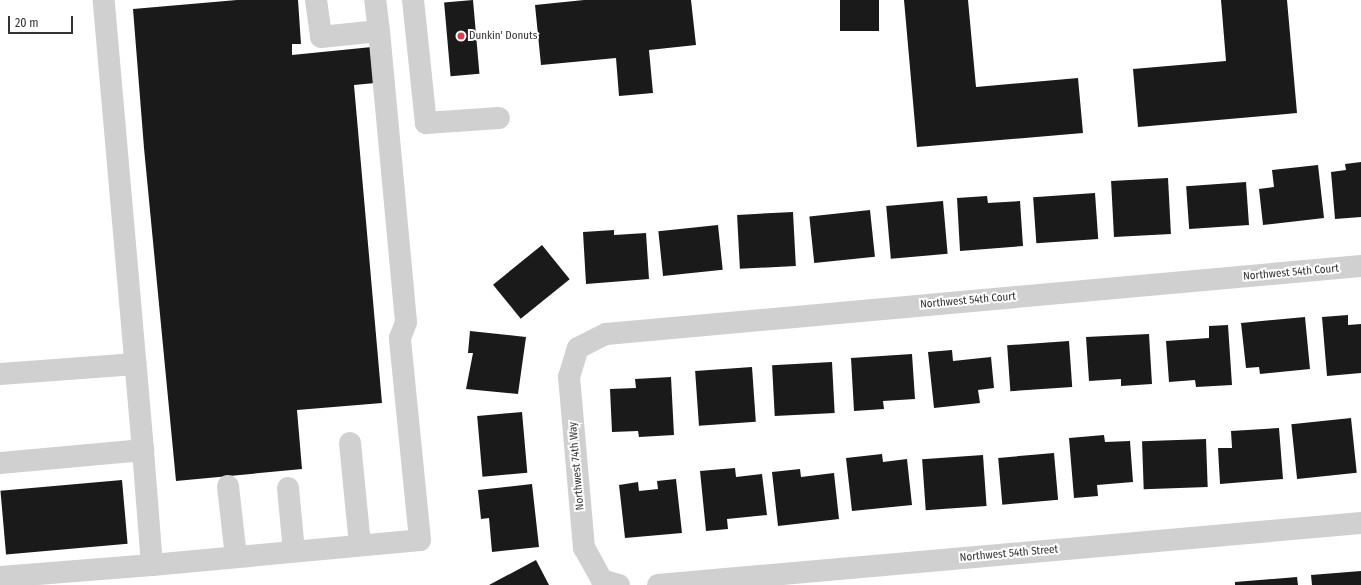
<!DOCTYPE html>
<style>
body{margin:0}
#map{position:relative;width:1361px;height:585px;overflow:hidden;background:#fff;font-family:"Fira Sans Condensed",sans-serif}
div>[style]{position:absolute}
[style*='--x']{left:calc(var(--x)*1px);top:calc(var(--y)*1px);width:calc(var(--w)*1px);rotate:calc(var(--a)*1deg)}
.building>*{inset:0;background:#1a1a1a;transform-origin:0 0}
.minor>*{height:22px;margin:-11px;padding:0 11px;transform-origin:11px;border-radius:11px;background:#d0d0d0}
.dots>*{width:11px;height:11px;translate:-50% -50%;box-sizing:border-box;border:2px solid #fff;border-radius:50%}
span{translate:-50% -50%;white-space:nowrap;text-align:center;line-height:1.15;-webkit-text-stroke:4px #fff;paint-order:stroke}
.poi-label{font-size:11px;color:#333}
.left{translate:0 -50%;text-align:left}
.street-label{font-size:11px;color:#333}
.scale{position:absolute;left:8px;top:16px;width:65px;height:18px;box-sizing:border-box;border:2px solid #333;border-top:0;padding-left:5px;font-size:12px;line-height:14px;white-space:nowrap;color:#333;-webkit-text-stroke:3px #fff;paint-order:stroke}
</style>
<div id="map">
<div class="building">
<div style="clip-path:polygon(237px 0,298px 0,301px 44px,292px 44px,292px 55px,372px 47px,375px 83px,354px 85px,382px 403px,297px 410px,302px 469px,176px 481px,144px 148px,133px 9px)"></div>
<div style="left:473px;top:0;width:74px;height:29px;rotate:85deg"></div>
<div style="clip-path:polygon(584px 0,691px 0,696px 45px,649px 50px,653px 93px,619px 96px,616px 58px,541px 65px,535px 5px)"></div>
<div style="left:840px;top:0;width:39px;height:31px"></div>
<div style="clip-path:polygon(904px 0,968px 0,976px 87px,1078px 78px,1083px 133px,917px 147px)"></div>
<div style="clip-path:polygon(1221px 0,1287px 0,1297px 113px,1138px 127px,1133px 69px,1226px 61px)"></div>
<div style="clip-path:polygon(1361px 162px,1361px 217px,1335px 219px,1331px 172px,1346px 170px,1345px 164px)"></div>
<div style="clip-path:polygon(1318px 165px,1324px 218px,1263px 225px,1259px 189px,1274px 187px,1272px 170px)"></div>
<div style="left:1168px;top:178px;width:56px;height:57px;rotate:87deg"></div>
<div style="left:1246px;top:182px;width:43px;height:60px;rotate:86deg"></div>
<div style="left:1095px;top:193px;width:46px;height:62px;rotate:86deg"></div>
<div style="clip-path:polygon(987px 196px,988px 203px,1020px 201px,1023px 246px,960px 251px,957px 198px)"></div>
<div style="left:943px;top:201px;width:53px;height:57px;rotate:85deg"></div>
<div style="left:870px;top:210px;width:47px;height:61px;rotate:84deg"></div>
<div style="left:793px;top:212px;width:54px;height:56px;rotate:87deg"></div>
<div style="left:718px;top:225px;width:45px;height:60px;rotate:84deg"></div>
<div style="clip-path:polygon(614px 230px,614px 235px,646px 233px,649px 279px,586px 284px,583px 232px)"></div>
<div style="left:542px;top:245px;width:44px;height:63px;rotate:51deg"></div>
<div style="clip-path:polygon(1348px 315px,1348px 325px,1361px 324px,1361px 373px,1327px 376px,1322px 317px)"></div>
<div style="clip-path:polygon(1305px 317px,1310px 369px,1260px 374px,1259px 367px,1246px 368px,1241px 323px)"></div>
<div style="clip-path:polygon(1228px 325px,1232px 385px,1196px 387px,1195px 380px,1169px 382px,1166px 341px,1209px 338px,1209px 326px)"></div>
<div style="clip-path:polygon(470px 331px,526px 337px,518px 394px,466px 389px,473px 353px,468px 353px)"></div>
<div style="clip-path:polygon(1149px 334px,1152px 384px,1121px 386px,1121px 379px,1089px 381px,1086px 337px)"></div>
<div style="left:1069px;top:341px;width:46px;height:62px;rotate:86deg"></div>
<div style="clip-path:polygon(952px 350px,953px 361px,991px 357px,994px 388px,978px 390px,980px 403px,934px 408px,928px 352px)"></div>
<div style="clip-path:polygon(912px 354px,915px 399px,883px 401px,884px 409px,854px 411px,851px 358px)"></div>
<div style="left:832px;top:362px;width:51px;height:60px;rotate:87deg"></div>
<div style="left:752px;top:367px;width:55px;height:57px;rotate:86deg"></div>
<div style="clip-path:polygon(671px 377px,674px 435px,639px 437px,638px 431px,612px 432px,610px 389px,636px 388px,635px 379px)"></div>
<div style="left:522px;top:412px;width:61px;height:45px;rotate:85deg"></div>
<div style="left:1351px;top:418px;width:55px;height:60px;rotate:84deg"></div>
<div style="clip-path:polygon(1279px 428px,1283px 479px,1220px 484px,1218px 448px,1232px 448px,1231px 431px)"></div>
<div style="clip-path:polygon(1104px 435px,1105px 442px,1130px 441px,1133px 482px,1097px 485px,1098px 496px,1074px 498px,1069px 438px)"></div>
<div style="left:1206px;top:439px;width:48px;height:64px;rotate:88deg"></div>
<div style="left:1054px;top:453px;width:47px;height:56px;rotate:85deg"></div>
<div style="clip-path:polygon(882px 454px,883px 462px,907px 459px,912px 505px,852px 511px,846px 458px)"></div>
<div style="left:983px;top:455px;width:51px;height:61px;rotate:86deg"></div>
<div style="clip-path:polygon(735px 468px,736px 477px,762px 474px,767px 515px,727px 519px,728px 529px,706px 531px,700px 471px)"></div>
<div style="clip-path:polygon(800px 469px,801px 477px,834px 473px,839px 519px,778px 526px,772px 472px)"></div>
<div style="clip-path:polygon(676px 479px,682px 533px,625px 538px,619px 485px,638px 482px,639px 491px,658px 489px,657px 481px)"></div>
<div style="left:122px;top:480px;width:64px;height:122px;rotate:85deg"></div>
<div style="clip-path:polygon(532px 484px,539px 547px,492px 552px,489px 518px,481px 519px,478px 490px)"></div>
<div style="clip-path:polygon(536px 560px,549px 585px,489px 585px)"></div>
<div style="clip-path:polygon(1361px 571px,1361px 585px,1312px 585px,1311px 575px)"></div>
<div style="clip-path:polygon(1297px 577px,1298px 585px,1235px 585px,1235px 582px)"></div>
</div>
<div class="minor">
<div style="--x:316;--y:0;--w:37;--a:82"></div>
<div style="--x:321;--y:37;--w:58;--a:-5.9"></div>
<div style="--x:379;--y:31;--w:31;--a:-97"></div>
<div style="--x:413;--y:0;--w:124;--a:84"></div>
<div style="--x:426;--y:123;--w:73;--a:-3.9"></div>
<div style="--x:0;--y:374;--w:136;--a:-4.2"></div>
<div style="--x:350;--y:443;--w:102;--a:84.4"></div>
<div style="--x:0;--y:463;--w:144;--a:-5.2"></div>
<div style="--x:143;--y:450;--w:452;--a:-95"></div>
<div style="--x:228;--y:486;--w:71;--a:83.6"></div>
<div style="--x:288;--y:488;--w:63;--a:84.6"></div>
<div style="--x:152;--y:565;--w:269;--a:-5.3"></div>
<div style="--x:420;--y:540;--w:203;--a:-95.7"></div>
<div style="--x:400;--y:338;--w:17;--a:-69"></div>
<div style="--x:406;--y:322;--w:292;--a:-95.3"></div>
<div style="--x:0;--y:577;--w:152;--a:-4.5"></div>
<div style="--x:152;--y:565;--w:115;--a:-94.5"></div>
<div style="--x:619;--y:585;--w:18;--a:-164"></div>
<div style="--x:602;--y:580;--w:37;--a:-119"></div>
<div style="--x:584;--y:548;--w:172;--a:-95"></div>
<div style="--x:569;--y:377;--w:30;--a:-73"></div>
<div style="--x:578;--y:348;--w:31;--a:-27"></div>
<div style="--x:606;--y:334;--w:758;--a:-5.15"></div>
<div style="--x:658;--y:585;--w:706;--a:-5.04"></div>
</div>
<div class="dots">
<div style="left:461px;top:36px;background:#e63946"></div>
</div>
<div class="poi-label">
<span class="left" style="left:469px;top:36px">Dunkin' Donuts</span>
</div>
<div class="street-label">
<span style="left:1291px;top:273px;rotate:-5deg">Northwest 54th Court</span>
<span style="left:968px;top:301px;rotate:-5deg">Northwest 54th Court</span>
<span style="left:577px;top:466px;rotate:-95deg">Northwest 74th Way</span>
<span style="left:1009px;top:554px;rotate:-5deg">Northwest 54th Street</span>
</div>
<div class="scale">20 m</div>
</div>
